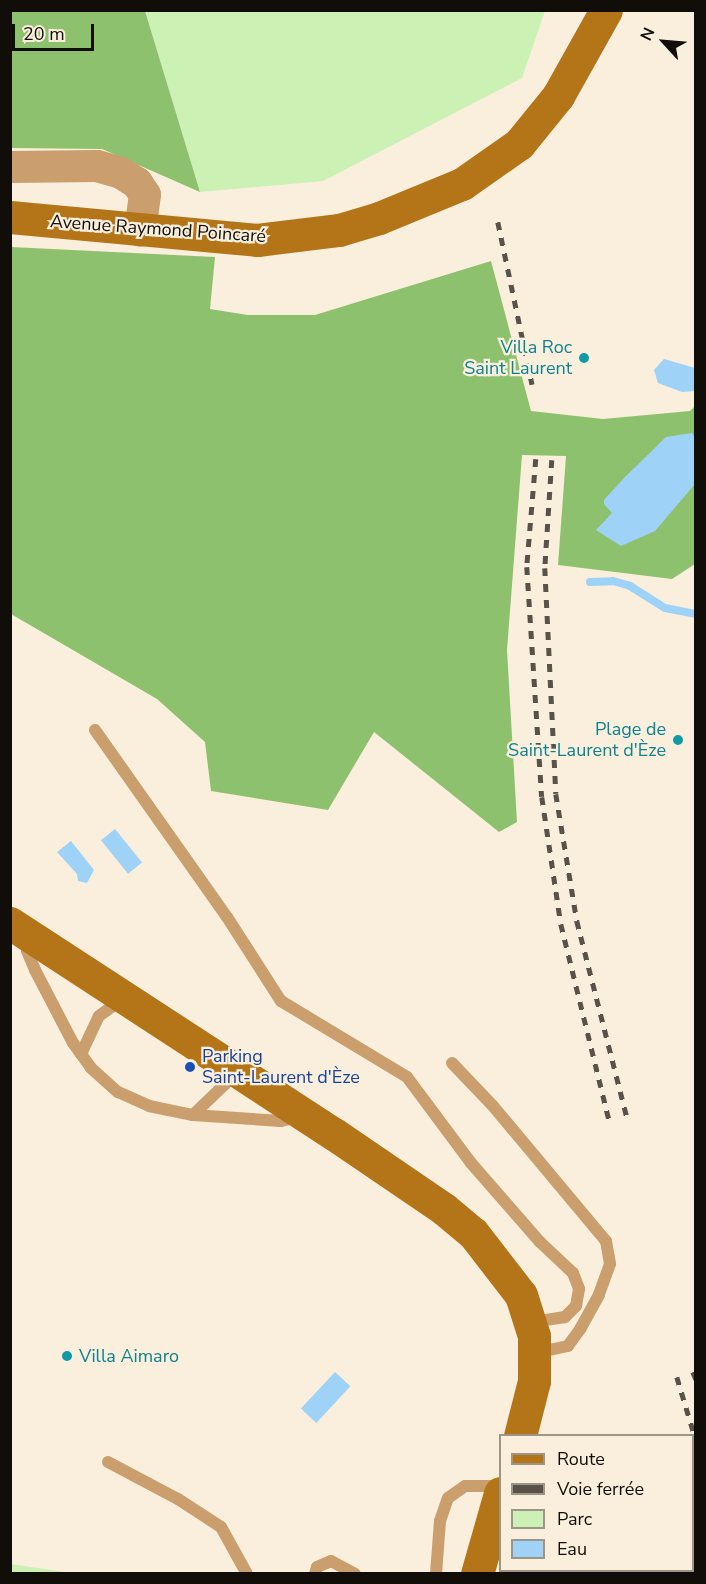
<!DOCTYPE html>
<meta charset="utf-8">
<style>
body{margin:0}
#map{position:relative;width:706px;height:1584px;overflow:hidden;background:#faefdd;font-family:"Nunito Sans",sans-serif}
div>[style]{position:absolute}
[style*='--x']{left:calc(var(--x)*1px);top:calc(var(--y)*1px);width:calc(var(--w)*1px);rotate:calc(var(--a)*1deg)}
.green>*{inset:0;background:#cbf1b5}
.forest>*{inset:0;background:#8ec16d}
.water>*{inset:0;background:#9ed2f7;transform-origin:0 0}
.stream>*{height:8px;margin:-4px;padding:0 4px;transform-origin:4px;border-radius:4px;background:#9ed2f7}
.service>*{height:12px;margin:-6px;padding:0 6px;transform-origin:6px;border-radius:6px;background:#ca9e6d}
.tertiary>*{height:32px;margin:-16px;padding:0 16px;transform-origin:16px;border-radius:16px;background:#ca9e6d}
.secondary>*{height:33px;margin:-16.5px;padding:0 16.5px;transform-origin:16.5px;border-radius:16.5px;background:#b47418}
.rail>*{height:4.5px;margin-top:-2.25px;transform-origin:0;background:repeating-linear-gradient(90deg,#585249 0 8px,transparent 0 16px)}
.dots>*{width:16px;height:16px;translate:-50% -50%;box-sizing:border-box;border:3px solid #faefdd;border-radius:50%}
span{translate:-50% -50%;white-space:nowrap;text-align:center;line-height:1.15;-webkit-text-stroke:4.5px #faefdd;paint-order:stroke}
.street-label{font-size:18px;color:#110d08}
.culture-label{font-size:18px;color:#0d838f}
.right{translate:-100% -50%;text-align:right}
.left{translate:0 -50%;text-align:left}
.transit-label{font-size:18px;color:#164399}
.frame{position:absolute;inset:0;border:12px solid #110d08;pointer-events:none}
.legend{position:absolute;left:499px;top:1434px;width:195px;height:138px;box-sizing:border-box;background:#faefdd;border:2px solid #9d9588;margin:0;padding:8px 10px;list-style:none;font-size:18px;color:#110d08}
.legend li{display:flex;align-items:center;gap:12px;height:30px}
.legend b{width:30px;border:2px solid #9d9588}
.north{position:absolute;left:634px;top:12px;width:60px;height:60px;-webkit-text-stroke:4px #faefdd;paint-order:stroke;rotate:296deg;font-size:16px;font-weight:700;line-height:24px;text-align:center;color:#110d08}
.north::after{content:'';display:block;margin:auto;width:21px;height:27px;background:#110d08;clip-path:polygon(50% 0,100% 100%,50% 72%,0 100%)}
.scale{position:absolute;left:12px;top:24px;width:82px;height:27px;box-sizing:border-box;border:3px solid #110d08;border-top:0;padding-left:8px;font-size:18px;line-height:21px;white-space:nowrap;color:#110d08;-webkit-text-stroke:4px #faefdd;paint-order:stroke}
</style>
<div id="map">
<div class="green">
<div style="clip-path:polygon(145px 11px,545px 11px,522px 78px,323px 181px,200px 192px)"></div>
<div style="clip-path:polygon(10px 1564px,11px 1564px,71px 1573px,11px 1573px)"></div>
</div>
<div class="forest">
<div style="clip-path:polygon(11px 11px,145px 11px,200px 192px,102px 149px,11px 148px)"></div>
<div style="clip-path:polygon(11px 247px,215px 257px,210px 309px,248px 315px,315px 315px,491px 261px,531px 411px,603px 419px,690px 411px,695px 406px,695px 564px,672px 579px,558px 565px,566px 456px,522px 455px,507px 650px,517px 822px,499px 832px,374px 732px,328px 810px,211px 791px,205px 742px,157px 699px,11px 614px)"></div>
<div style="clip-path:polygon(693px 1510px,695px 1573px,659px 1573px,692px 1570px)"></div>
</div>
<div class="water">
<div style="clip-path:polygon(664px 359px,695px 368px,695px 391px,682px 392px,658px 383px,654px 370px)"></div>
<div style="clip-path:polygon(692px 433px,695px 437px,695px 484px,655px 531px,621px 546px,596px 530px,612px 513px,604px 504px,604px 500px,624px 478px,666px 437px)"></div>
<div style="left:115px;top:829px;width:43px;height:18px;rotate:51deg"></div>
<div style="clip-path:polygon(71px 841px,94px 870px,87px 883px,78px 881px,77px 874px,57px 852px)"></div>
<div style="left:335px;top:1372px;width:21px;height:50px;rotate:43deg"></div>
</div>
<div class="stream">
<div style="--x:590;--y:582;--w:23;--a:-2"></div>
<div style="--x:613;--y:581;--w:18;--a:16"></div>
<div style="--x:630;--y:586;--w:41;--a:32.2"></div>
<div style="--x:665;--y:608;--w:32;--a:11"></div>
</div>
<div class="service">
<div style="--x:95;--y:730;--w:229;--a:54.8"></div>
<div style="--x:227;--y:917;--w:100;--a:57.3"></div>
<div style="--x:281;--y:1001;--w:147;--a:31.1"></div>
<div style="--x:407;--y:1077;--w:107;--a:53.3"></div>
<div style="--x:471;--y:1163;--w:105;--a:48.9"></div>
<div style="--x:540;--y:1242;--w:45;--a:43.2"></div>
<div style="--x:573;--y:1273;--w:17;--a:69"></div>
<div style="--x:579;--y:1289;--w:17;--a:100"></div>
<div style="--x:576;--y:1306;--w:16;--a:135"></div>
<div style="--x:565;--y:1317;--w:33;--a:171"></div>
<div style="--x:30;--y:940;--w:11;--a:105"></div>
<div style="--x:27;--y:951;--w:21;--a:67"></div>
<div style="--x:35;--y:970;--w:82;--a:62.5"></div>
<div style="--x:73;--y:1043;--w:31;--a:54"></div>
<div style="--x:91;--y:1068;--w:36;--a:42"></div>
<div style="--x:118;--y:1092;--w:34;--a:24"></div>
<div style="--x:149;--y:1106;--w:45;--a:11.6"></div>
<div style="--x:193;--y:1115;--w:88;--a:3.9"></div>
<div style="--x:281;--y:1121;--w:18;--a:-13"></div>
<div style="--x:81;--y:1054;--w:42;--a:-64.7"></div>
<div style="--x:99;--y:1016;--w:27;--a:-36"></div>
<div style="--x:452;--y:1063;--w:59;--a:46.4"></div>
<div style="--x:493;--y:1106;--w:176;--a:50.1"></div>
<div style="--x:606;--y:1241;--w:23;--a:80"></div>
<div style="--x:610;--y:1264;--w:33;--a:110"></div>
<div style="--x:599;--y:1295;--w:38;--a:119"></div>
<div style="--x:581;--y:1328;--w:22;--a:126"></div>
<div style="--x:568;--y:1346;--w:33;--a:168"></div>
<div style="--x:193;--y:1115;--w:45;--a:-44.1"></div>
<div style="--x:225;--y:1084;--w:16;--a:-76"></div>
<div style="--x:108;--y:1462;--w:79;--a:27.9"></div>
<div style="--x:178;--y:1499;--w:51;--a:33.1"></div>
<div style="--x:221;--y:1527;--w:54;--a:61"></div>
<div style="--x:315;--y:1574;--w:7;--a:-74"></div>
<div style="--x:317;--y:1567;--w:15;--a:-23"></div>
<div style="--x:331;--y:1561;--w:27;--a:28"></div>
<div style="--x:436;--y:1574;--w:53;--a:-85.7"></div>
<div style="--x:440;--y:1521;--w:24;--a:-71"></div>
<div style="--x:448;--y:1498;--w:21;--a:-35"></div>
<div style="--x:465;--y:1486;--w:35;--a:0"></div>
</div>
<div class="tertiary">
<div style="--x:10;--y:167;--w:87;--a:-0.7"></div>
<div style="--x:97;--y:166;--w:25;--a:16"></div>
<div style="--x:121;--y:173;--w:19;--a:32"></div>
<div style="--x:137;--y:183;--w:14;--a:56"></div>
<div style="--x:145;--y:195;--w:36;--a:98"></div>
</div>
<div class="secondary">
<div style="--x:10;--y:217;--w:248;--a:5.3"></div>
<div style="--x:257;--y:240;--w:83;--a:-7"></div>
<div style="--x:339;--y:230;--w:42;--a:-16.7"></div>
<div style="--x:379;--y:218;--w:90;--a:-22.3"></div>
<div style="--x:462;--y:184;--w:70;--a:-35.1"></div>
<div style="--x:519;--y:144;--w:62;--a:-50.9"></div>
<div style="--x:558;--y:96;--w:98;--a:-60.8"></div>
<div style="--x:10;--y:923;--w:387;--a:33.1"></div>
<div style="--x:334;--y:1134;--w:133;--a:34.3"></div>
<div style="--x:444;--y:1209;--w:38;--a:40"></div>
<div style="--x:473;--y:1233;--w:78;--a:52.3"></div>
<div style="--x:521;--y:1295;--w:43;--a:72.4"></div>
<div style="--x:534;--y:1336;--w:45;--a:90"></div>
<div style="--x:534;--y:1381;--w:57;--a:104.3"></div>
<div style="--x:477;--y:1574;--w:84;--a:-74.1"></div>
</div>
<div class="rail">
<div style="--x:498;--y:222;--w:166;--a:78.1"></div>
<div style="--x:536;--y:459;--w:108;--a:94.8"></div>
<div style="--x:527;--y:567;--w:230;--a:86.3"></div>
<div style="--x:542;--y:797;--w:128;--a:81.5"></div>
<div style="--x:561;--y:924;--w:205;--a:76.2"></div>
<div style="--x:552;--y:460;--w:108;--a:93.7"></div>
<div style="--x:545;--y:568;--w:226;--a:87.2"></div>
<div style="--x:556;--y:794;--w:129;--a:80.6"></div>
<div style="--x:577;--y:921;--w:202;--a:75.7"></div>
<div style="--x:693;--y:1372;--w:8;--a:67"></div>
<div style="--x:677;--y:1377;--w:66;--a:73.2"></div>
</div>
<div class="dots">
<div style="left:584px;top:358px;background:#0f9aa8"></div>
<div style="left:678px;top:740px;background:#0f9aa8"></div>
<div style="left:190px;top:1067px;background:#1a4fb4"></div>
<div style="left:67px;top:1356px;background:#0f9aa8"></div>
</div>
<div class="street-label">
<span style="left:158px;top:229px;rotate:4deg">Avenue Raymond Poincaré</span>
</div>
<div class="culture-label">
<span class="right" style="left:572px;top:358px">Villa Roc<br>Saint Laurent</span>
<span class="right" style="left:666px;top:740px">Plage de<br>Saint-Laurent d'Èze</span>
<span class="left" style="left:79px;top:1356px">Villa Aimaro</span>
</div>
<div class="transit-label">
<span class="left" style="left:202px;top:1067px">Parking<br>Saint-Laurent d'Èze</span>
</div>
<div class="frame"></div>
<ul class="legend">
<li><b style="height:8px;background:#b47418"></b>Route</li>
<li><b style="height:8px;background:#585249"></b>Voie ferrée</li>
<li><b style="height:16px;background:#cbf1b5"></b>Parc</li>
<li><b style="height:16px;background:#9ed2f7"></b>Eau</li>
</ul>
<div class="north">N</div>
<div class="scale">20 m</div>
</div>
